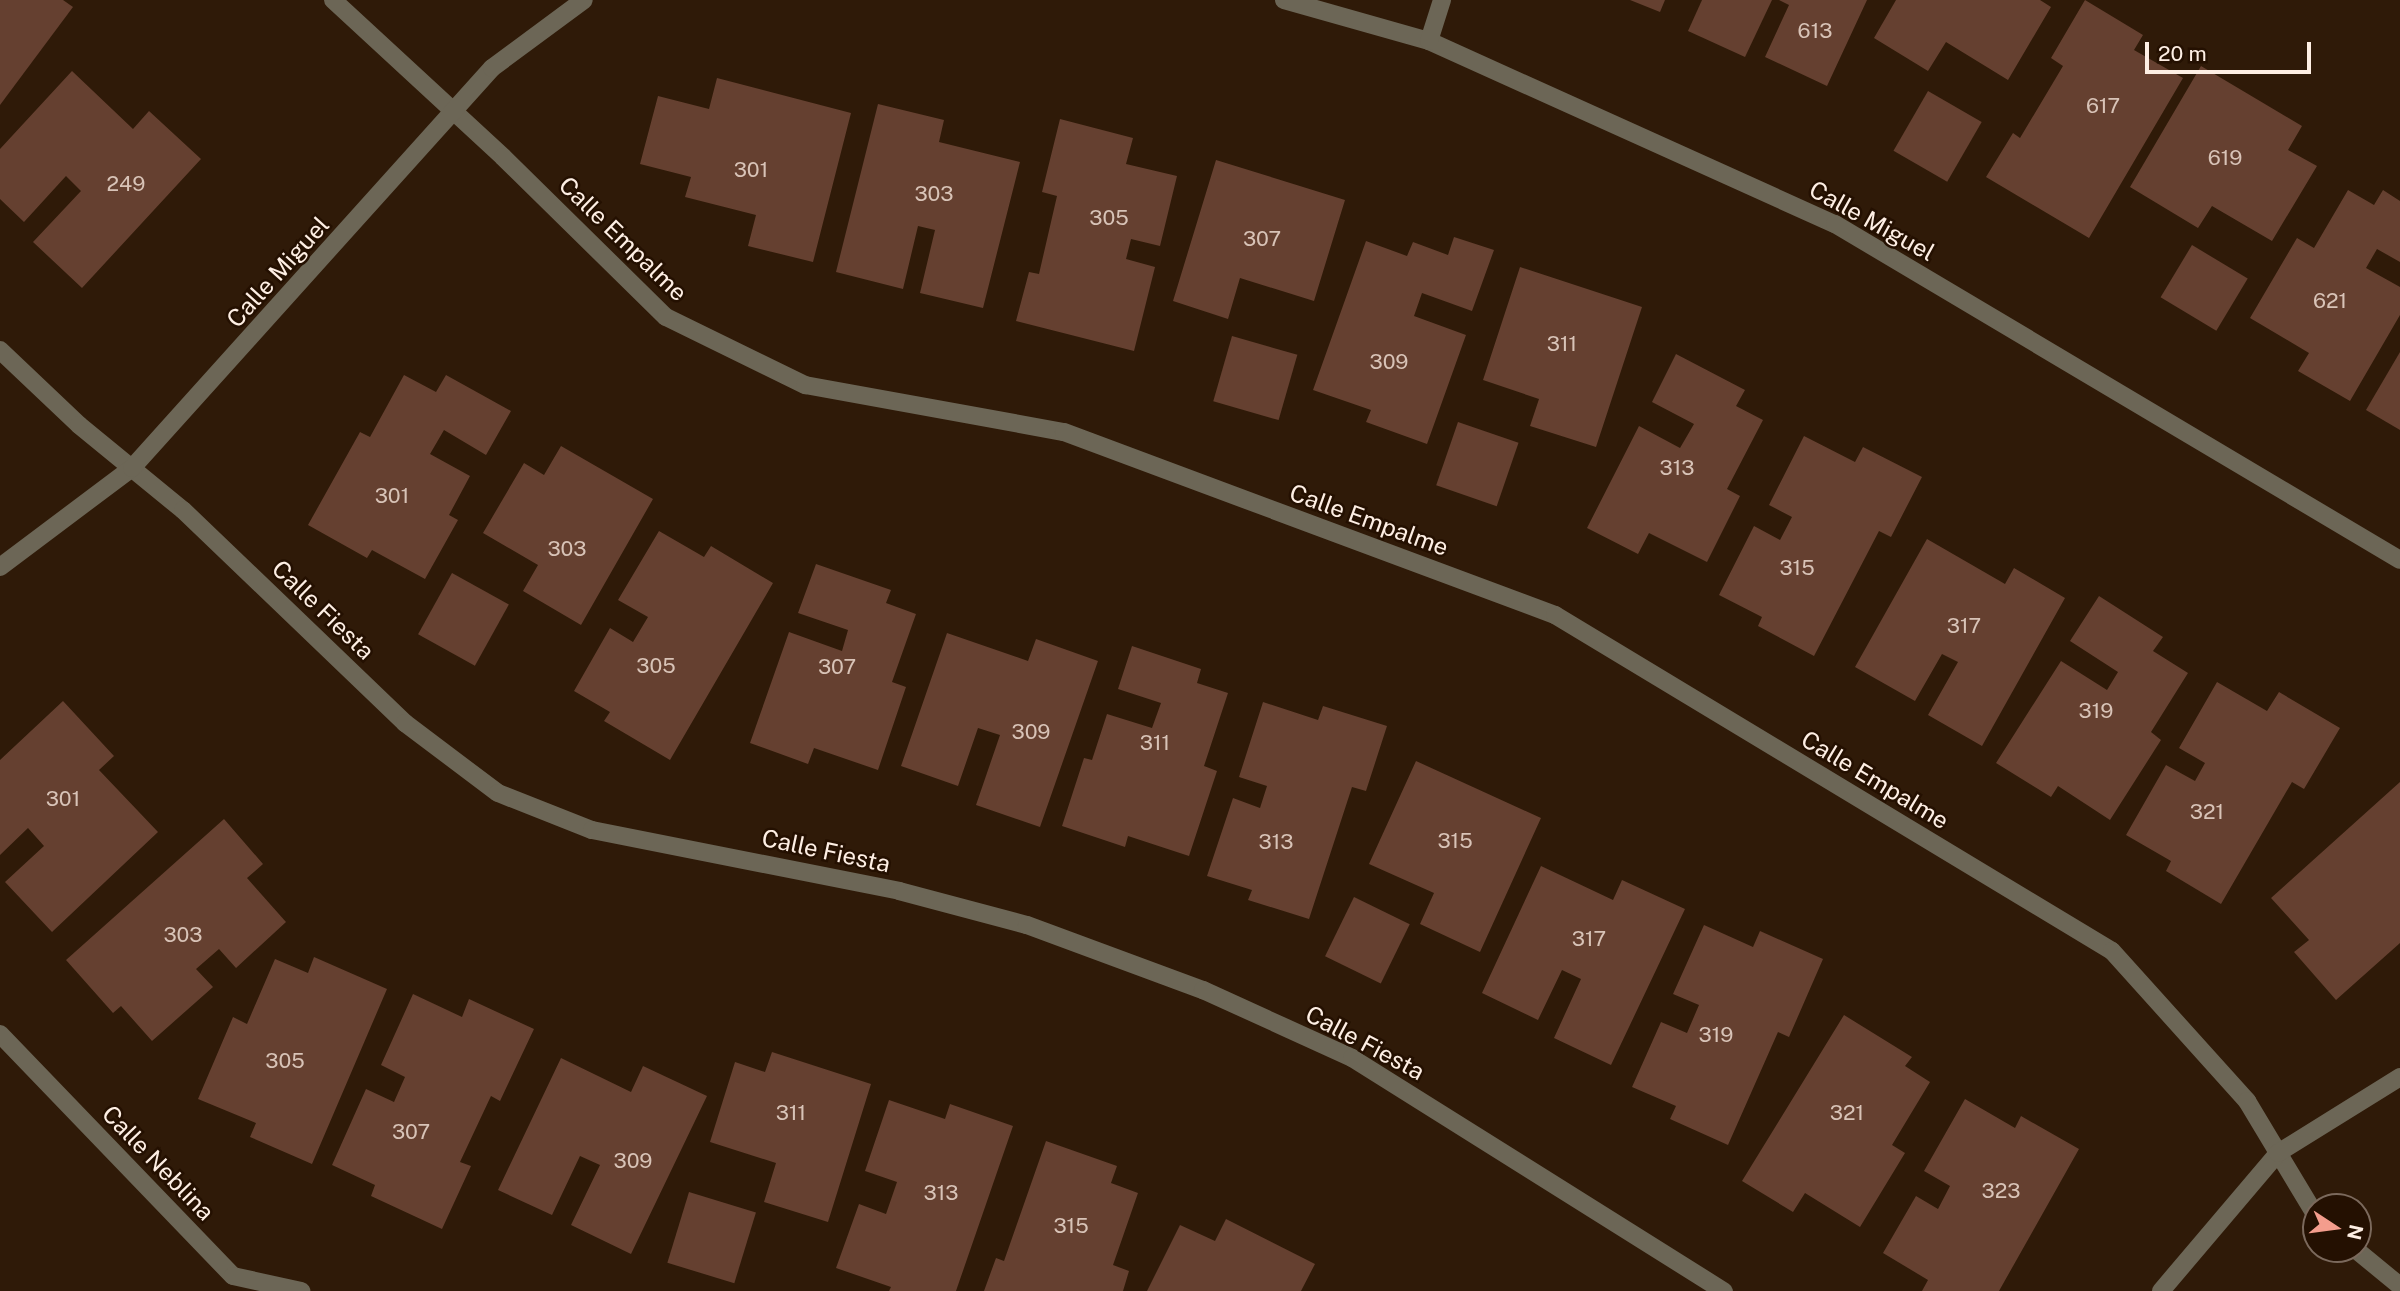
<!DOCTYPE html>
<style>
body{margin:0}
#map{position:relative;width:2400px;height:1291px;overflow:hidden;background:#2f1a08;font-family:"Public Sans",sans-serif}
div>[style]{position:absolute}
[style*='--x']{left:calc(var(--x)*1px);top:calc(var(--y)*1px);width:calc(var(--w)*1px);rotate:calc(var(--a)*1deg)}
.building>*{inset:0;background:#654030;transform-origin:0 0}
.minor>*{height:18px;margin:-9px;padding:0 9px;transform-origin:9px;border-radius:9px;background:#6c6656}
span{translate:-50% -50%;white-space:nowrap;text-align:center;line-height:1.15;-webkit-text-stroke:5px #241001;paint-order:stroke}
.number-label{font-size:21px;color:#d8c3b7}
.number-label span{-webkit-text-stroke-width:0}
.street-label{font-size:24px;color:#feefe4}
.north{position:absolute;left:2302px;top:1193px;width:70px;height:70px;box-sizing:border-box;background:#241001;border:2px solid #7b695c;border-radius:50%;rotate:103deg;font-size:19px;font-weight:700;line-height:28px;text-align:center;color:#feefe4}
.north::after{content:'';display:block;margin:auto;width:24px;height:32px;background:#f49d8d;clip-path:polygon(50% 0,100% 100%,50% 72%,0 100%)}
.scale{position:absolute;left:2145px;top:42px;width:166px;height:32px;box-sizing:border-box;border:4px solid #feefe4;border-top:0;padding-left:9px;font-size:21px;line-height:24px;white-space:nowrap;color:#feefe4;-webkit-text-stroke:5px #241001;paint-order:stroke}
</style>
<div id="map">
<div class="building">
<div style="clip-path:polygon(0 0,63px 0,73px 7px,0 105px)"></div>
<div style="clip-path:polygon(1630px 0,1665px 0,1660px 12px)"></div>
<div style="clip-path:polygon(1702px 0,1772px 0,1745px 57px,1688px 31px)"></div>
<div style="clip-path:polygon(1779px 0,1867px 0,1827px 86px,1765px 57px,1789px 5px)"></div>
<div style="clip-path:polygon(1896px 0,2040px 0,2051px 7px,2008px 80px,1946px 42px,1928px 71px,1874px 38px)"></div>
<div style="clip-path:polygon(2085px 0,2143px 35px,2134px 50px,2183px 78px,2089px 238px,1986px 177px,2013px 133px,2020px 138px,2063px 66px,2051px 58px)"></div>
<div style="clip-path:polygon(2201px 66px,2302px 126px,2288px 150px,2317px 166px,2272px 241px,2212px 206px,2198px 228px,2130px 187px)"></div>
<div style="clip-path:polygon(72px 71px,133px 129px,149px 111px,201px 159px,82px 288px,33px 242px,81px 191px,66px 176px,24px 222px,0 199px,0 149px)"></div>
<div style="clip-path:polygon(717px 78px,851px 113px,813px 262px,748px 246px,756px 215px,685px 197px,691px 177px,640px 164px,658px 96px,709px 109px)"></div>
<div style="left:1928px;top:91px;width:62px;height:69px;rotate:30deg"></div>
<div style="clip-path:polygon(878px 104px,944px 120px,939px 142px,1020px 162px,983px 308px,920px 293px,935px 230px,918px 226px,903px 289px,836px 272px)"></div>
<div style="clip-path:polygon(1060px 119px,1133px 138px,1126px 164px,1177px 176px,1160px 246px,1131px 239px,1126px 259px,1155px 267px,1134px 351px,1016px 321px,1029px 272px,1039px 274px,1057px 196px,1042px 192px)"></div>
<div style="clip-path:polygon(1216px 160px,1345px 200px,1314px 301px,1240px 278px,1228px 319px,1173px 301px)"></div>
<div style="clip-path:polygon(2348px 190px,2374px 205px,2383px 190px,2400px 201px,2400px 262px,2377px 249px,2366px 268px,2400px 287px,2400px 315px,2350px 401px,2298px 371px,2309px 353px,2250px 318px,2297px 238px,2314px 248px)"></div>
<div style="clip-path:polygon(1454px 237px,1494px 250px,1472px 311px,1422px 293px,1414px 316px,1466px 335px,1427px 444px,1366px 422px,1371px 410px,1313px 390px,1366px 241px,1407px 256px,1413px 242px,1448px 255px)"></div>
<div style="left:2192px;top:245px;width:65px;height:61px;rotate:31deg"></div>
<div style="clip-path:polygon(1520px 267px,1642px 307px,1596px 447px,1530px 426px,1539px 399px,1483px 380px)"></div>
<div style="left:1232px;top:336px;width:68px;height:68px;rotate:16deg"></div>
<div style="clip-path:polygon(2400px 352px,2400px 430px,2366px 410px)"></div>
<div style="clip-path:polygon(1676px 354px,1745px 390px,1736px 406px,1763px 420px,1727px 489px,1740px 496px,1707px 562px,1649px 533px,1638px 554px,1587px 528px,1639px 426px,1680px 448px,1694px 424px,1652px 402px)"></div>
<div style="clip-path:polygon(404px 375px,436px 392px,446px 375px,511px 411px,486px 455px,444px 430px,430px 454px,470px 476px,449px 515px,458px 520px,425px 579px,372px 550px,367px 558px,308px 525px,360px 432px,370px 437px)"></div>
<div style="left:1458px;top:422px;width:64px;height:67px;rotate:19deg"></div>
<div style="clip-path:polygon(1804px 436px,1855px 462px,1863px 447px,1922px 477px,1891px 537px,1879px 531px,1814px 656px,1758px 626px,1762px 617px,1719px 595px,1754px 526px,1780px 540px,1792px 517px,1769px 505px)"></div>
<div style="clip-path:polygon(561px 446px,653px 499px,581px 625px,523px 591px,538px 565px,483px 533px,524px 463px,544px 475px)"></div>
<div style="clip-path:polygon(659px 531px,704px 557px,711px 546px,773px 583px,670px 760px,604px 721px,610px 712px,574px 691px,610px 628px,633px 642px,648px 617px,618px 600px)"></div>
<div style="clip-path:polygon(1927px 539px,2005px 584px,2014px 568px,2065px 598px,1982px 746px,1928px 715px,1958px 662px,1942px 654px,1915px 701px,1855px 667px)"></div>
<div style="clip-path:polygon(816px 564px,891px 590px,886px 603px,916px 614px,892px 682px,906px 687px,878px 770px,814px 748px,808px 764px,750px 743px,789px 632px,842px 651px,848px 630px,798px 613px)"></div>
<div style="left:452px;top:573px;width:65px;height:70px;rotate:29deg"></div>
<div style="clip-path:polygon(2099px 596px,2163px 637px,2153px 651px,2188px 673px,2151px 732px,2161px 740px,2110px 820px,2058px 786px,2051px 797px,1996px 763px,2061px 661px,2107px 690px,2118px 672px,2070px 641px)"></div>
<div style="clip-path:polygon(947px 633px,1028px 661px,1036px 639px,1098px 661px,1040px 827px,976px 805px,1000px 735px,978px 728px,958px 786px,901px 766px)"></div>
<div style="clip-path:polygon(1132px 646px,1201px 669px,1197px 683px,1228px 693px,1204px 766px,1217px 771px,1189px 856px,1128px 836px,1125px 847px,1062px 826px,1084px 758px,1092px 760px,1107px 714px,1152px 728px,1161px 703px,1118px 689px)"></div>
<div style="clip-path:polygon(2217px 682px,2267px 711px,2279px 692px,2340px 728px,2304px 789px,2292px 782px,2221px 904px,2166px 871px,2171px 861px,2126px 835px,2166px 765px,2195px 781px,2205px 763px,2179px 748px)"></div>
<div style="clip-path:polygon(63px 701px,114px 756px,99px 770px,158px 832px,52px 932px,5px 882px,44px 846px,28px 828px,0 855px,0 760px)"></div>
<div style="clip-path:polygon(1263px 702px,1318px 720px,1323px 706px,1387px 726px,1366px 791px,1352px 787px,1309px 919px,1248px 900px,1252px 890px,1207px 876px,1233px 798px,1260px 808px,1267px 786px,1239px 777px)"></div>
<div style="clip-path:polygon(1416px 761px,1541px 818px,1480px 952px,1420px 924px,1434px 893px,1369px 864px)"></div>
<div style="clip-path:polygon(2400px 782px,2400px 943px,2336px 1000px,2294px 952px,2309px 940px,2271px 898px)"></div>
<div style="clip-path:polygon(224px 819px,263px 864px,247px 878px,286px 922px,236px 968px,219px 949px,196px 969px,213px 987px,152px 1041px,121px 1006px,113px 1013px,66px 960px)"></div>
<div style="clip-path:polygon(1541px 866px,1613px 900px,1622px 880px,1685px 909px,1611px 1065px,1554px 1038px,1581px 979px,1562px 970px,1538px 1020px,1482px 993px)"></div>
<div style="left:1354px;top:897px;width:62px;height:66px;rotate:26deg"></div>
<div style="clip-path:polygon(1704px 925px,1753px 947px,1760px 931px,1823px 959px,1789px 1037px,1778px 1032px,1728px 1145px,1670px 1119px,1676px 1106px,1632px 1087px,1661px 1022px,1687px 1033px,1699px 1005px,1673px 994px)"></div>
<div style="clip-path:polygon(314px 957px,387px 989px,312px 1164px,250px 1137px,256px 1123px,198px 1099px,233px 1017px,247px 1024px,275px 959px,308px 973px)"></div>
<div style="clip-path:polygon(413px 994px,462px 1017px,469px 999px,534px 1029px,500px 1101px,491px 1096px,460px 1162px,471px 1166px,442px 1229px,371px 1196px,375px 1185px,332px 1165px,366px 1089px,394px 1102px,405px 1077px,381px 1065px)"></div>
<div style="clip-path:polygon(1844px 1015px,1912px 1057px,1905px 1066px,1930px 1082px,1892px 1145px,1905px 1153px,1860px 1227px,1805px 1193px,1793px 1212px,1742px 1181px)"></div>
<div style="clip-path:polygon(772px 1052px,871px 1084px,828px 1222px,764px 1202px,776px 1163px,710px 1142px,735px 1062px,765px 1072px)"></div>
<div style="clip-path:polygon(561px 1058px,631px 1092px,643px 1066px,707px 1096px,631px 1254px,571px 1225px,600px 1165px,580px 1156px,552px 1215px,498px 1190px)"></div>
<div style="clip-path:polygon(1965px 1099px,2015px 1128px,2021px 1116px,2079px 1149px,1999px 1291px,1922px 1291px,1928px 1280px,1883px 1253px,1916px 1196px,1938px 1209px,1950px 1186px,1924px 1171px)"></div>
<div style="clip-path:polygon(889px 1100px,945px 1119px,950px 1104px,1013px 1126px,956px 1291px,889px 1291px,891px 1287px,836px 1268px,859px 1204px,886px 1214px,897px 1182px,865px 1171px)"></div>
<div style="clip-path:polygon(1046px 1141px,1117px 1166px,1111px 1183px,1138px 1193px,1113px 1265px,1129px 1271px,1123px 1291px,984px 1291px,996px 1258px,1004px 1261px)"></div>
<div style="left:689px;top:1192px;width:70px;height:74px;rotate:17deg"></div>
<div style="clip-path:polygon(1226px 1219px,1315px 1264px,1301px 1291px,1147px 1291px,1180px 1225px,1215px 1241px)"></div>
</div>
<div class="minor">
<div style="--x:333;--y:0;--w:231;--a:42.7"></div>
<div style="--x:503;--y:157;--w:228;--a:44.5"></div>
<div style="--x:666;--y:317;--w:155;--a:26.1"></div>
<div style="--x:805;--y:385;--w:263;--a:10.3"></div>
<div style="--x:1064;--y:432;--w:524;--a:20.44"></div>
<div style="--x:1555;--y:615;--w:650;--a:31.1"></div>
<div style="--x:2112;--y:951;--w:202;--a:48"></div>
<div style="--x:2247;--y:1101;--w:134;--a:59"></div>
<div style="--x:1284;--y:0;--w:151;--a:15.8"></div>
<div style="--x:1429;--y:41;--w:445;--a:24.3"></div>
<div style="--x:1835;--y:224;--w:657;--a:30.74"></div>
<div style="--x:1429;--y:41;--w:43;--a:-72.4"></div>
<div style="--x:0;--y:350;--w:109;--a:43.5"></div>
<div style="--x:79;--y:425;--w:134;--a:39.3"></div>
<div style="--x:183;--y:510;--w:308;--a:43.8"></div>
<div style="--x:405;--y:723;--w:116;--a:37"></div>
<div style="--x:498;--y:793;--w:101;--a:21.5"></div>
<div style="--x:592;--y:830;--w:313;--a:11.2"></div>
<div style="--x:899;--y:891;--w:132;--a:14.9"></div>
<div style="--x:1027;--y:925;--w:188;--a:20.3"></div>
<div style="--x:1203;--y:990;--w:164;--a:24.5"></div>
<div style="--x:1352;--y:1058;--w:439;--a:32.1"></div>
<div style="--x:0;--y:567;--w:165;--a:-36.9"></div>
<div style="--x:132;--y:468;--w:538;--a:-48.01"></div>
<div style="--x:492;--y:68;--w:114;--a:-36.5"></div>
<div style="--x:0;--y:1034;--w:336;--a:46.1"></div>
<div style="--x:233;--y:1276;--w:70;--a:12.4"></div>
<div style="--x:2355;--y:1249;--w:58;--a:39.4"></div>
<div style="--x:2161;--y:1291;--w:181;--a:-49.7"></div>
<div style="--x:2278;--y:1153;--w:144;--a:-31.9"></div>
</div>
<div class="number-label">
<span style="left:1815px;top:31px">613</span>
<span style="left:2103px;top:106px">617</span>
<span style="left:2225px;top:158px">619</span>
<span style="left:751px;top:170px">301</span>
<span style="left:126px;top:184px">249</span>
<span style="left:934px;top:194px">303</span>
<span style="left:1109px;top:218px">305</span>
<span style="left:1262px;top:239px">307</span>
<span style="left:2330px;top:301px">621</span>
<span style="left:1562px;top:344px">311</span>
<span style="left:1389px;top:362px">309</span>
<span style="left:1677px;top:468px">313</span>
<span style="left:392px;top:496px">301</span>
<span style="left:567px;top:549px">303</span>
<span style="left:1797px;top:568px">315</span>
<span style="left:1964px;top:626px">317</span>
<span style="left:656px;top:666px">305</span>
<span style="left:837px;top:667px">307</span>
<span style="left:2096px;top:711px">319</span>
<span style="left:1031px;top:732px">309</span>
<span style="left:1155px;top:743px">311</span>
<span style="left:63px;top:799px">301</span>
<span style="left:2207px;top:812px">321</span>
<span style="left:1455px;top:841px">315</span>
<span style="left:1276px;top:842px">313</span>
<span style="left:183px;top:935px">303</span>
<span style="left:1589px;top:939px">317</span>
<span style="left:1716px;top:1035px">319</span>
<span style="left:285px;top:1061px">305</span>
<span style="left:791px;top:1113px">311</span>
<span style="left:1847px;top:1113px">321</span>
<span style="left:411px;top:1132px">307</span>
<span style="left:633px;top:1161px">309</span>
<span style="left:2001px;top:1191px">323</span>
<span style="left:941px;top:1193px">313</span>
<span style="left:1071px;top:1226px">315</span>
</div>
<div class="street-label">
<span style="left:1872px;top:221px;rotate:29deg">Calle Miguel</span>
<span style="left:623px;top:239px;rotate:44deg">Calle Empalme</span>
<span style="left:278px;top:272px;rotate:-48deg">Calle Miguel</span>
<span style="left:1369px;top:520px;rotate:20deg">Calle Empalme</span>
<span style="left:323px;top:610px;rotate:44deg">Calle Fiesta</span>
<span style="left:1875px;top:780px;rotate:31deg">Calle Empalme</span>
<span style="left:826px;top:851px;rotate:12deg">Calle Fiesta</span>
<span style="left:1365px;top:1043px;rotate:28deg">Calle Fiesta</span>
<span style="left:158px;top:1163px;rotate:46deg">Calle Neblina</span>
</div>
<div class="north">N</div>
<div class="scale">20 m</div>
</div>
